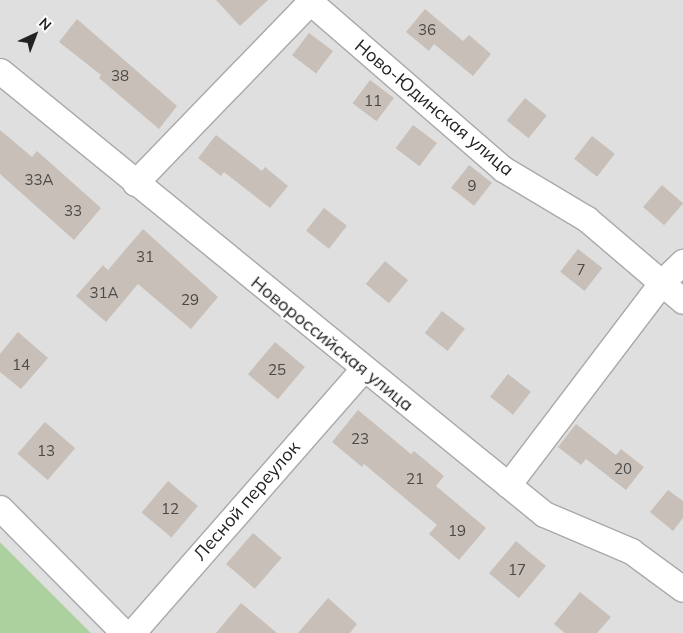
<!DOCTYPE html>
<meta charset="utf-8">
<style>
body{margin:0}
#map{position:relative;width:683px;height:633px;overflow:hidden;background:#f2efe9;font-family:Mulish,sans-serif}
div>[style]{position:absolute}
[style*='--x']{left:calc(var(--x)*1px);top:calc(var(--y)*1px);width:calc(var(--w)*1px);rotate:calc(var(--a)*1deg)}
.residential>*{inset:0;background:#e0dfdf}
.forest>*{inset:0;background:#add19e}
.building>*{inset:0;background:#c7bfb8;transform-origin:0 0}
.roads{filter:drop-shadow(1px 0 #a9a9a9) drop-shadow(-1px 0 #a9a9a9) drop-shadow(0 1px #a9a9a9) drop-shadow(0 -1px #a9a9a9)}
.minor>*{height:25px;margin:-12.5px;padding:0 12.5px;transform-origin:12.5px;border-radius:12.5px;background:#fff}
span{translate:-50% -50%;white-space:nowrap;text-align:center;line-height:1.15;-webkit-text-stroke:4px #fff;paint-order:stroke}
.number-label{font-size:15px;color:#4b4948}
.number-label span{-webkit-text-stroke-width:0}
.street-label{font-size:18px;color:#222}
.north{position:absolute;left:10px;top:10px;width:50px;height:50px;-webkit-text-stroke:4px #fff;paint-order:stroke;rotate:43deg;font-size:14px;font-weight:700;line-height:20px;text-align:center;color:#222}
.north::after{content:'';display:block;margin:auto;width:18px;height:22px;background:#222;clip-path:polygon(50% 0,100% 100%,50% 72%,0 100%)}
</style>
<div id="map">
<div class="residential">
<div style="clip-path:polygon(0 0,683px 0,683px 633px,91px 633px,0 542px)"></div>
</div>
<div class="forest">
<div style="clip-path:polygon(0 542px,91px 633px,0 633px)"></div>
</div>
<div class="building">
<div style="clip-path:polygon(216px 0,268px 0,240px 26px)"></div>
<div style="clip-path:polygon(425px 9px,463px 41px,469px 35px,491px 54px,473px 76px,434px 44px,429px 51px,406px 32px)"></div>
<div style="clip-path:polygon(77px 19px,177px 106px,159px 129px,99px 78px,101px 75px,59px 42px)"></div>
<div style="left:309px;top:33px;width:30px;height:28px;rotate:37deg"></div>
<div style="left:370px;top:80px;width:30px;height:29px;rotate:37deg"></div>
<div style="left:525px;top:98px;width:28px;height:29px;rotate:39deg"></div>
<div style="left:413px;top:125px;width:30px;height:29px;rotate:37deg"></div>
<div style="clip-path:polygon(0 130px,32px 157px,37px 151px,101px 208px,74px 240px,0 174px)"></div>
<div style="clip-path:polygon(216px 135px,262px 171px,265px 167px,288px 186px,270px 208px,224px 172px,221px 176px,198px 158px)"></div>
<div style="left:592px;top:136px;width:29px;height:29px;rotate:38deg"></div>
<div style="left:469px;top:165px;width:29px;height:29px;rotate:38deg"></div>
<div style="left:662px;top:185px;width:28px;height:29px;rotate:41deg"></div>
<div style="left:324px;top:208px;width:29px;height:29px;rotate:38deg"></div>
<div style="clip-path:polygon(143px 229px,218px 297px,191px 329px,138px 284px,106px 322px,76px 296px,103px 265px,108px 270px)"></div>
<div style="left:578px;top:249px;width:31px;height:29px;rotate:38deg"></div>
<div style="left:385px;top:261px;width:30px;height:30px;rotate:40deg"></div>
<div style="left:442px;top:311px;width:29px;height:28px;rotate:38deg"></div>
<div style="clip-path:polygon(18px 332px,48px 358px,21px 389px,0 372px,0 354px)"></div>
<div style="left:275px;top:342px;width:39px;height:42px;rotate:40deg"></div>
<div style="left:508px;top:374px;width:29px;height:29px;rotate:38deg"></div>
<div style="clip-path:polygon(358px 410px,411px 454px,414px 451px,444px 476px,436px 486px,486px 528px,459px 560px,429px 534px,437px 525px,364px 464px,362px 467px,332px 442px)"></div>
<div style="left:45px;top:422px;width:40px;height:42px;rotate:41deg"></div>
<div style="clip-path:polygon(576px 424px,616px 455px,621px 449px,644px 467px,626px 490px,586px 459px,581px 465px,558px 447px)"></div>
<div style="left:168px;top:481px;width:39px;height:41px;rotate:40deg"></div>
<div style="clip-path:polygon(668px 490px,683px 501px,683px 518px,673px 531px,650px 512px)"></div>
<div style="left:253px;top:533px;width:38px;height:41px;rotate:41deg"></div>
<div style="left:516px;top:541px;width:39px;height:42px;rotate:40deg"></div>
<div style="clip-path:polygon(580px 592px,611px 617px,597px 633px,565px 633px,554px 624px)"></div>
<div style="clip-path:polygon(328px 598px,357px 624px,350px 633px,298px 633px)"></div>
<div style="clip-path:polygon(241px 603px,277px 633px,216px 633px)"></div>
</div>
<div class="roads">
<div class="minor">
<div style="--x:308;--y:0;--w:258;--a:40.9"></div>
<div style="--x:503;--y:169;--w:98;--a:30.8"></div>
<div style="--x:587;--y:219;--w:126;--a:40.5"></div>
<div style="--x:0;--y:71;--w:702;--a:39.16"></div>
<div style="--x:544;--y:514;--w:95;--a:23"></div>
<div style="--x:631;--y:551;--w:64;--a:36.2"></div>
<div style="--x:135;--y:183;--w:255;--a:-46"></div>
<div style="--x:508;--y:485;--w:255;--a:-52.8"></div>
<div style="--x:662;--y:282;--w:29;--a:-44"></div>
<div style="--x:0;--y:508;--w:176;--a:45.2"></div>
<div style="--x:132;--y:633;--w:351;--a:-48.8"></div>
</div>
</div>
<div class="number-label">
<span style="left:427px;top:30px">36</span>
<span style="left:120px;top:76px">38</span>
<span style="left:373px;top:101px">11</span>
<span style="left:39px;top:180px">33А</span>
<span style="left:472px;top:186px">9</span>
<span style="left:73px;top:211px">33</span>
<span style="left:145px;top:257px">31</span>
<span style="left:581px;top:270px">7</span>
<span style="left:104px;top:293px">31А</span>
<span style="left:190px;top:300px">29</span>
<span style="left:21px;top:365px">14</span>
<span style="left:277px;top:370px">25</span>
<span style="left:360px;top:439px">23</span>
<span style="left:46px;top:451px">13</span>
<span style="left:623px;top:469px">20</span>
<span style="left:415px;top:479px">21</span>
<span style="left:170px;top:509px">12</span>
<span style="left:457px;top:531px">19</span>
<span style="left:517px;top:570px">17</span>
</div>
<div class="street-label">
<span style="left:434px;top:108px;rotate:40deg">Ново-Юдинская улица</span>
<span style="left:332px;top:344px;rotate:39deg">Новороссийская улица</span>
<span style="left:247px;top:501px;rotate:-49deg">Лесной переулок</span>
</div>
<div class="north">N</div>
</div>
